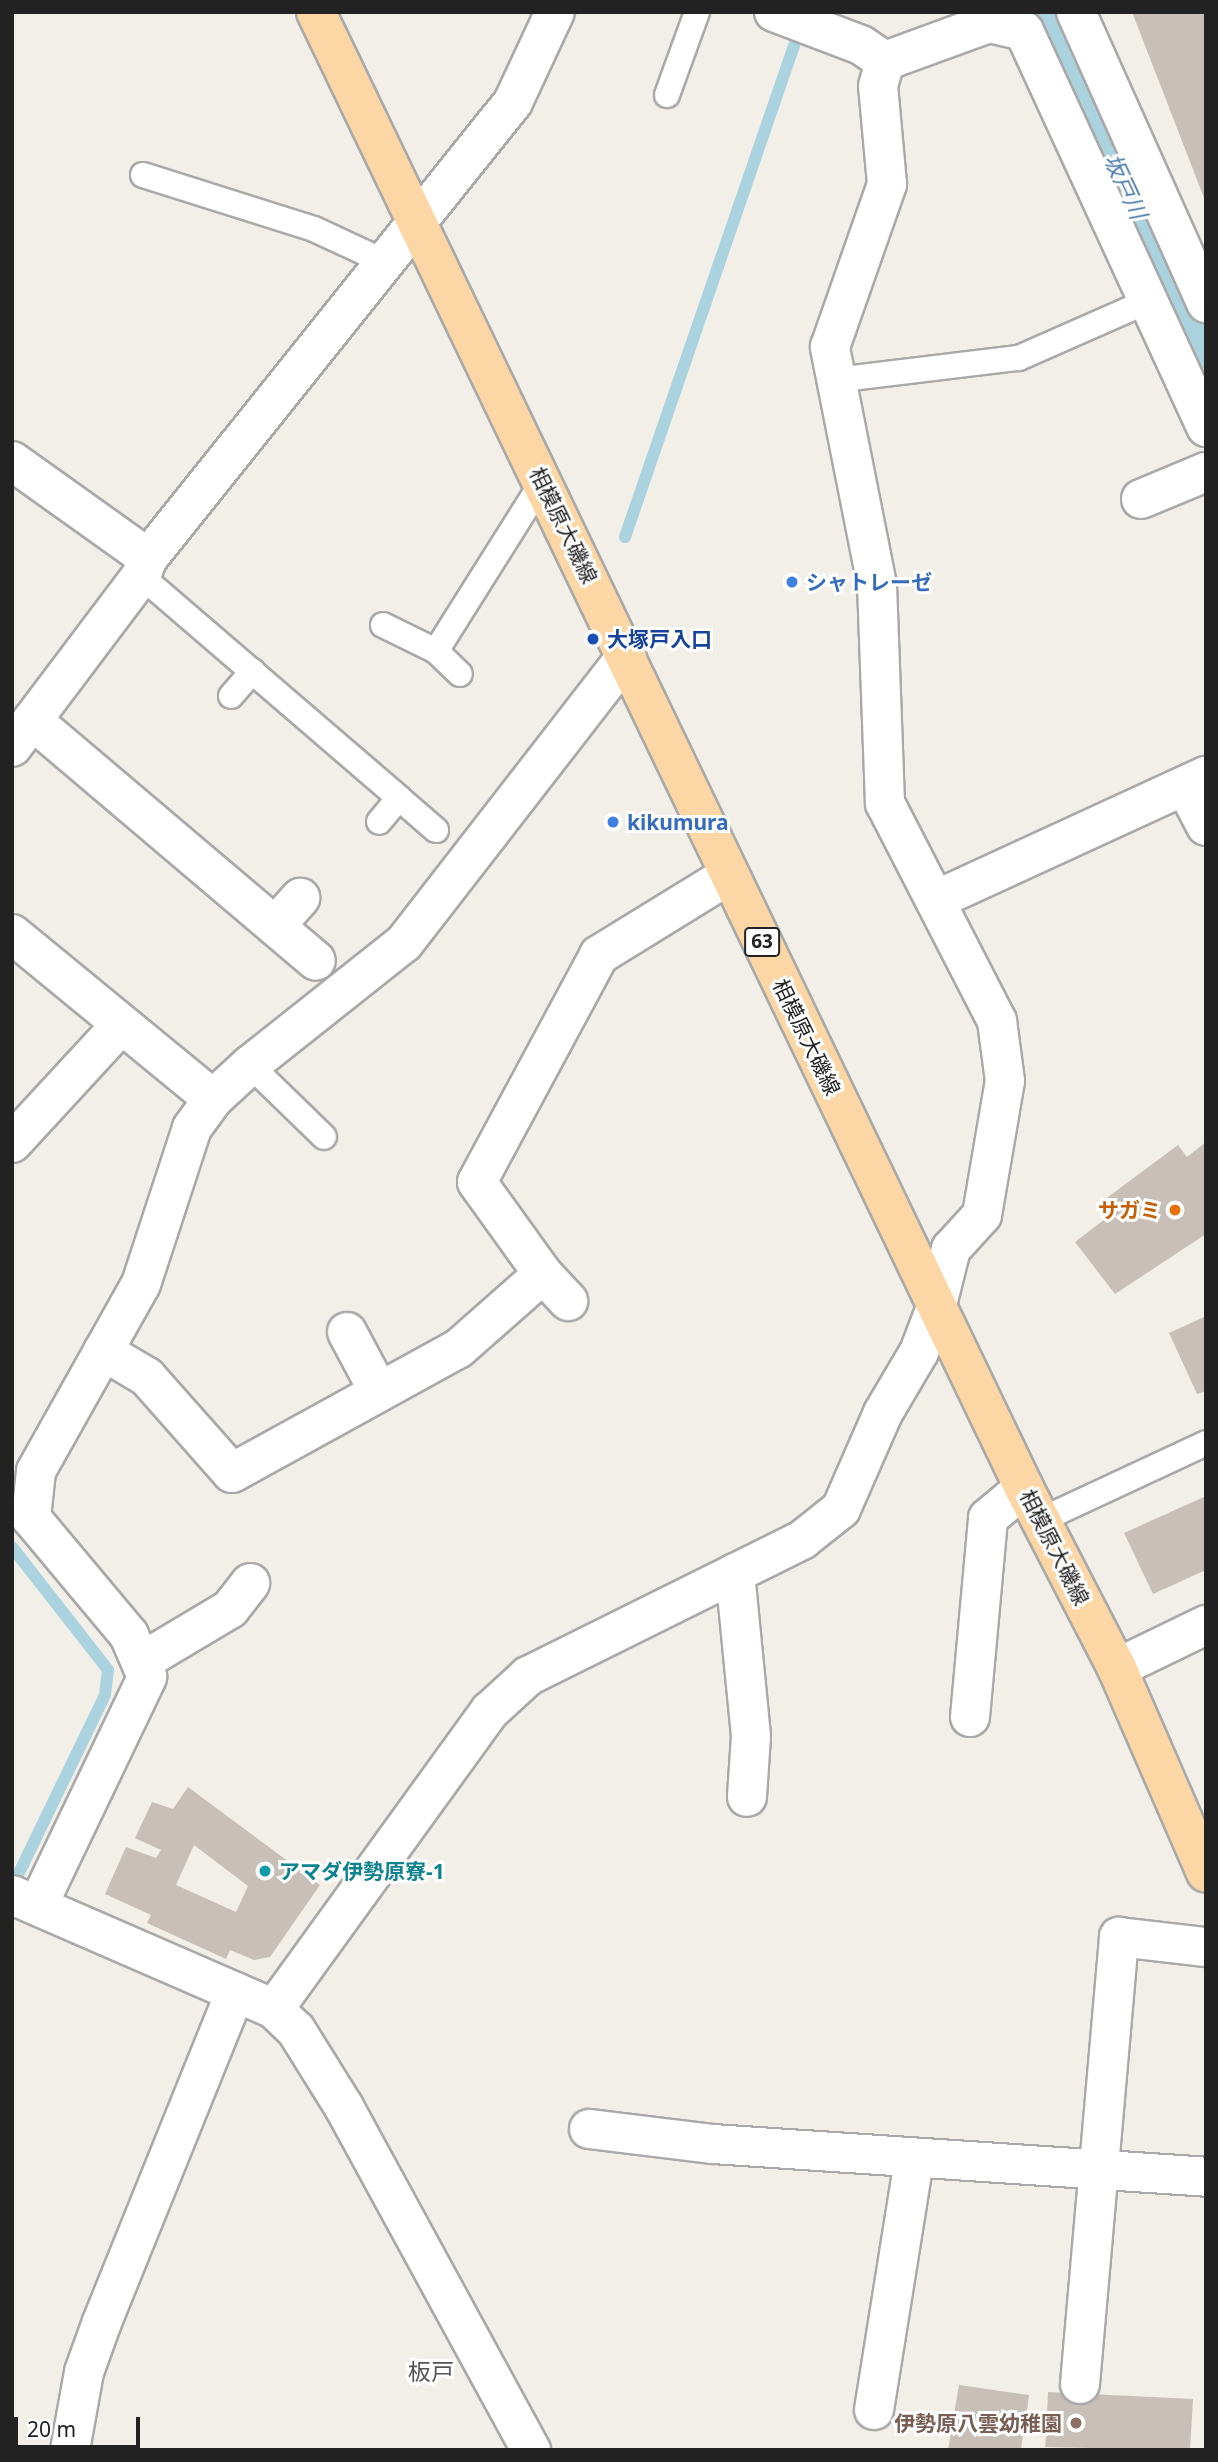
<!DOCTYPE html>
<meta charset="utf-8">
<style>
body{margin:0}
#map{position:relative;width:1218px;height:2462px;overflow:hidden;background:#f2efe9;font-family:"Noto Sans","Noto Sans JP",sans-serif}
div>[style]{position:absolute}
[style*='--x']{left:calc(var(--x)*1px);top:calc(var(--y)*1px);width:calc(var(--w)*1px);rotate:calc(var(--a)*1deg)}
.stream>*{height:12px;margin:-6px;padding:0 6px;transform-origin:6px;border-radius:6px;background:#aad3df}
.river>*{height:75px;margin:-37.5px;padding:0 37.5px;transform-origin:37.5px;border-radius:37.5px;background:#aad3df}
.building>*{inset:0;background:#c7bfb8}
.roads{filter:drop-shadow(2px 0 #a9a9a9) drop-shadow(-2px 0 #a9a9a9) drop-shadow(0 2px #a9a9a9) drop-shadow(0 -2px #a9a9a9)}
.service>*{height:24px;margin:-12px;padding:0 12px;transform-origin:12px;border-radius:12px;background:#fff}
.pedestrian>*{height:38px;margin:-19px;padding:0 19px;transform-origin:19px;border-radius:19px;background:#fff}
.minor>*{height:38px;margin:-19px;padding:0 19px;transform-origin:19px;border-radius:19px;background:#fff}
.primary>*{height:38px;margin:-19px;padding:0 19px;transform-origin:19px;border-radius:19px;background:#fcd6a4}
.dots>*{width:19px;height:19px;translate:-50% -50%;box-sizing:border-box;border:4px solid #fff;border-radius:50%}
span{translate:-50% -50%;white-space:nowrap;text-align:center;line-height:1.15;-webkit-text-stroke:6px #fff;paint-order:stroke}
.shield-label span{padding:2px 5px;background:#fff;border:2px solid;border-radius:5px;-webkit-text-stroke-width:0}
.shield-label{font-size:19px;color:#222;font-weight:700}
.street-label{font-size:21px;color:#222}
.shop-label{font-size:21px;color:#366cbe;font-weight:700}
.left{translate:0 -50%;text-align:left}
.transit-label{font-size:21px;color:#164399;font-weight:700}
.food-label{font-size:21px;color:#c56008;font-weight:700}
.right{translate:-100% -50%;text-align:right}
.culture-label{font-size:21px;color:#0d838f;font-weight:700}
.education-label{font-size:21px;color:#785e54;font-weight:700}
.water-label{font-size:23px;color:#4a7aab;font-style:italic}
.neighbourhood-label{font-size:23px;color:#555}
.frame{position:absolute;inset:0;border:14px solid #222;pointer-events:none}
.scale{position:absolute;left:14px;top:2417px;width:126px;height:32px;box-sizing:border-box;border:4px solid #222;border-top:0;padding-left:9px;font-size:21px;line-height:24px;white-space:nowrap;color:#222;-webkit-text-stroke:5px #fff;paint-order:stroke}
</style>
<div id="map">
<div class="stream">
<div style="--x:625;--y:537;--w:535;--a:-71.02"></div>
<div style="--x:12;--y:1547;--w:156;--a:52"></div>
<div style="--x:108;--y:1670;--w:25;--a:97"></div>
<div style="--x:105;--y:1695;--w:202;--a:115.8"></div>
</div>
<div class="river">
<div style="--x:1047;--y:12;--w:383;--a:65.4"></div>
</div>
<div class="building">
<div style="clip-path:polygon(1132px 12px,1206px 12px,1206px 203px)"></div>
<div style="clip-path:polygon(1206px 1142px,1206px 1234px,1115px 1294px,1075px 1242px,1109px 1216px,1100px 1203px,1178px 1145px,1187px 1157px)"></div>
<div style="clip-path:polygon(1206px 1316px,1206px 1391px,1197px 1394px,1169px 1333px)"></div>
<div style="clip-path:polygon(1206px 1496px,1206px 1570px,1153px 1594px,1124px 1533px)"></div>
<div style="clip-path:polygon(evenodd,188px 1787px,320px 1885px,270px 1957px,254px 1960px,230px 1950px,226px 1959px,147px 1923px,151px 1915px,105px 1894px,126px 1847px,156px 1858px,161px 1850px,135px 1838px,152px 1802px,173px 1809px,188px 1787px,194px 1845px,248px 1886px,236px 1912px,176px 1885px,194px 1845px)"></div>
<div style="clip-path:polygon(959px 2385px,1029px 2395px,1027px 2411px,1047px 2414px,1048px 2392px,1193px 2399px,1190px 2450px,1045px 2447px,1047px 2430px,1024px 2426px,1021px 2450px,948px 2450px)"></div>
</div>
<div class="roads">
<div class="service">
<div style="--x:667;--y:95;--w:88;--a:-70.1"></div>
<div style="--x:143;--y:175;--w:179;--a:17.5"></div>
<div style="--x:314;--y:229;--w:78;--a:24.9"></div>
<div style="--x:836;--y:380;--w:184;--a:-6.9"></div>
<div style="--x:1019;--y:358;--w:141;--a:-23.8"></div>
<div style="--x:141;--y:576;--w:340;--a:40.7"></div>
<div style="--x:399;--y:798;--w:31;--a:130"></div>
<div style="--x:383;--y:625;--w:59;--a:26.1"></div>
<div style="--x:436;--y:651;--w:201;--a:-57.8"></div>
<div style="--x:436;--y:651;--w:33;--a:44"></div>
<div style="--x:231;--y:696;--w:33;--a:-49"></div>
<div style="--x:399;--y:798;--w:49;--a:40.9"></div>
<div style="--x:250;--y:1065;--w:103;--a:44.2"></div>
<div style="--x:1041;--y:1520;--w:182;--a:-25"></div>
</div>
<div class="pedestrian">
<div style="--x:1076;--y:12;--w:319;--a:65.9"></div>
</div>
<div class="minor">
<div style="--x:774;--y:12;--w:93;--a:20.8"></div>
<div style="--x:861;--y:45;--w:29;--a:34"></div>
<div style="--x:885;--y:61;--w:111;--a:-20.1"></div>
<div style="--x:989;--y:23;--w:36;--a:13"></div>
<div style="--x:1024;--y:31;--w:436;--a:65.3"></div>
<div style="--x:12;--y:461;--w:167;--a:35.5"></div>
<div style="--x:1141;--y:499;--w:70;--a:-22.6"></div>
<div style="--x:32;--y:720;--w:372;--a:40.3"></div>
<div style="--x:12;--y:747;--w:214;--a:-53"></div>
<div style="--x:141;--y:576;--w:19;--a:-69"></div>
<div style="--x:148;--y:558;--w:584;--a:-51.32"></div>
<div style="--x:513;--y:102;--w:99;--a:-65"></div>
<div style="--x:1185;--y:786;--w:45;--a:62.3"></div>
<div style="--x:938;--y:899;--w:295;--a:-24.7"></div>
<div style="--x:275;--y:926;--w:38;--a:-48"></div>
<div style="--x:12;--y:934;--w:260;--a:39.4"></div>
<div style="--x:12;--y:1143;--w:161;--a:-47.3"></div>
<div style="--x:543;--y:1274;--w:37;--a:47"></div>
<div style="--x:347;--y:1332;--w:68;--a:61.9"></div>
<div style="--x:103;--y:1351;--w:51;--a:30.6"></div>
<div style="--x:147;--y:1377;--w:128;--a:48.5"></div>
<div style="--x:232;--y:1473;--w:258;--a:-28.8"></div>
<div style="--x:458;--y:1349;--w:113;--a:-41.4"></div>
<div style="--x:543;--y:1274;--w:113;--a:-125.7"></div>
<div style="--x:477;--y:1182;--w:258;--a:-61.7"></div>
<div style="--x:599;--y:955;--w:153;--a:-31.6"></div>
<div style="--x:735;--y:1573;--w:164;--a:84.4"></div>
<div style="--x:751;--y:1736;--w:61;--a:93.8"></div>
<div style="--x:141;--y:1662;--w:104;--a:-30.8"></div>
<div style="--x:230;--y:1609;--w:33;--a:-52"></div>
<div style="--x:1117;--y:1668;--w:99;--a:-25.8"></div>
<div style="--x:970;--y:1717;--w:200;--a:-84.8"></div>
<div style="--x:988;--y:1518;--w:47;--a:-39.8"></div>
<div style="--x:12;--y:1895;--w:286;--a:23.5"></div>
<div style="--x:274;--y:2009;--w:30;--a:44"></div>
<div style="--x:296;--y:2030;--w:91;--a:58.1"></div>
<div style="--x:344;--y:2107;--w:391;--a:61.4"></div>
<div style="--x:38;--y:1905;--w:253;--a:-64.4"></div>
<div style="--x:147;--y:1677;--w:46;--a:-113.2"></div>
<div style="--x:129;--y:1635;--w:153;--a:-129.9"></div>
<div style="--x:31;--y:1518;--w:47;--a:-83.9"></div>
<div style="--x:36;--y:1471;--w:214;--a:-60.7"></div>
<div style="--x:141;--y:1284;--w:164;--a:-71.9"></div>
<div style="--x:192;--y:1128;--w:36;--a:-54"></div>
<div style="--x:213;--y:1099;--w:50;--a:-42.6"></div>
<div style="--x:250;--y:1065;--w:196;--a:-38.4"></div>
<div style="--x:404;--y:943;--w:363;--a:-52.2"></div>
<div style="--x:274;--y:2009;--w:368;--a:-54.1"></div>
<div style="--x:490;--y:1711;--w:52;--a:-42.6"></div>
<div style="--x:528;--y:1676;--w:306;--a:-26.4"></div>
<div style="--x:802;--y:1540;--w:50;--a:-38.5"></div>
<div style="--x:841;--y:1509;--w:105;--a:-66.4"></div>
<div style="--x:883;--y:1413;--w:71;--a:-59.5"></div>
<div style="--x:919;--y:1352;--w:50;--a:-69"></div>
<div style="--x:937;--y:1305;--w:58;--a:-76"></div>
<div style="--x:951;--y:1249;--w:46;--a:-47.6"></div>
<div style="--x:982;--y:1215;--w:136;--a:-80.3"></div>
<div style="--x:1005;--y:1081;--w:61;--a:-97.6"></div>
<div style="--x:997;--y:1021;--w:245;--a:-117.2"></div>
<div style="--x:885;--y:803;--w:218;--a:-92.1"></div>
<div style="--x:877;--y:585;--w:243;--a:-101.2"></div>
<div style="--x:830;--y:347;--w:173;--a:-70.7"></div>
<div style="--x:887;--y:184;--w:98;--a:-95.2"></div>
<div style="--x:878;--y:86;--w:26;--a:-74"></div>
<div style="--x:589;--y:2129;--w:125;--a:6.9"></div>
<div style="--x:713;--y:2144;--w:494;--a:3.8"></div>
<div style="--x:1080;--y:2384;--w:449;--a:-85"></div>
<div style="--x:1119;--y:1937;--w:88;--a:6.6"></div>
<div style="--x:874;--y:2410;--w:254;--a:-80.9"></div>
<div style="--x:70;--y:2450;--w:79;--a:-79.8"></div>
<div style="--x:84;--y:2372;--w:53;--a:-70.2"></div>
<div style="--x:102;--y:2322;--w:356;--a:-68"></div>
</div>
<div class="primary">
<div style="--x:316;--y:12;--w:1637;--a:64.37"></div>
<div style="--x:1024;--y:1488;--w:203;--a:62.7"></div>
<div style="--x:1117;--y:1668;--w:223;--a:66.5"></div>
</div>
</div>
<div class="dots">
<div style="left:792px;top:582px;background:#3f7fe0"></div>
<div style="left:593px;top:639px;background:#1a4fb4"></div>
<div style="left:613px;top:822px;background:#3f7fe0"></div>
<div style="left:1175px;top:1210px;background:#e8710a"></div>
<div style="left:265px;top:1871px;background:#0f9aa8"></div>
<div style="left:1076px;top:2423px;background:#8d6e63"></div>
</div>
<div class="shield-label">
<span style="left:762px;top:942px">63</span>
</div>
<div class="street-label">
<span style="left:564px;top:525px;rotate:64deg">相模原大磯線</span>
<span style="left:807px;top:1037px;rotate:64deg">相模原大磯線</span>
<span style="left:1055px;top:1547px;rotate:63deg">相模原大磯線</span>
</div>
<div class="shop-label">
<span class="left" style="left:806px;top:582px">シャトレーゼ</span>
<span class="left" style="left:627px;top:822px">kikumura</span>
</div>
<div class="transit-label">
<span class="left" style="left:607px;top:639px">大塚戸入口</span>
</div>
<div class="food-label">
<span class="right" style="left:1161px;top:1210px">サガミ</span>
</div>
<div class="culture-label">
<span class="left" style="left:279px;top:1871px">アマダ伊勢原寮-1</span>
</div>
<div class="education-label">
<span class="right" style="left:1062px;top:2423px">伊勢原八雲幼稚園</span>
</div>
<div class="water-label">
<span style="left:1126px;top:186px;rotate:65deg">坂戸川</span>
</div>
<div class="neighbourhood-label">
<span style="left:431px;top:2371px">板戸</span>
</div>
<div class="frame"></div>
<div class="scale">20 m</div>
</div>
